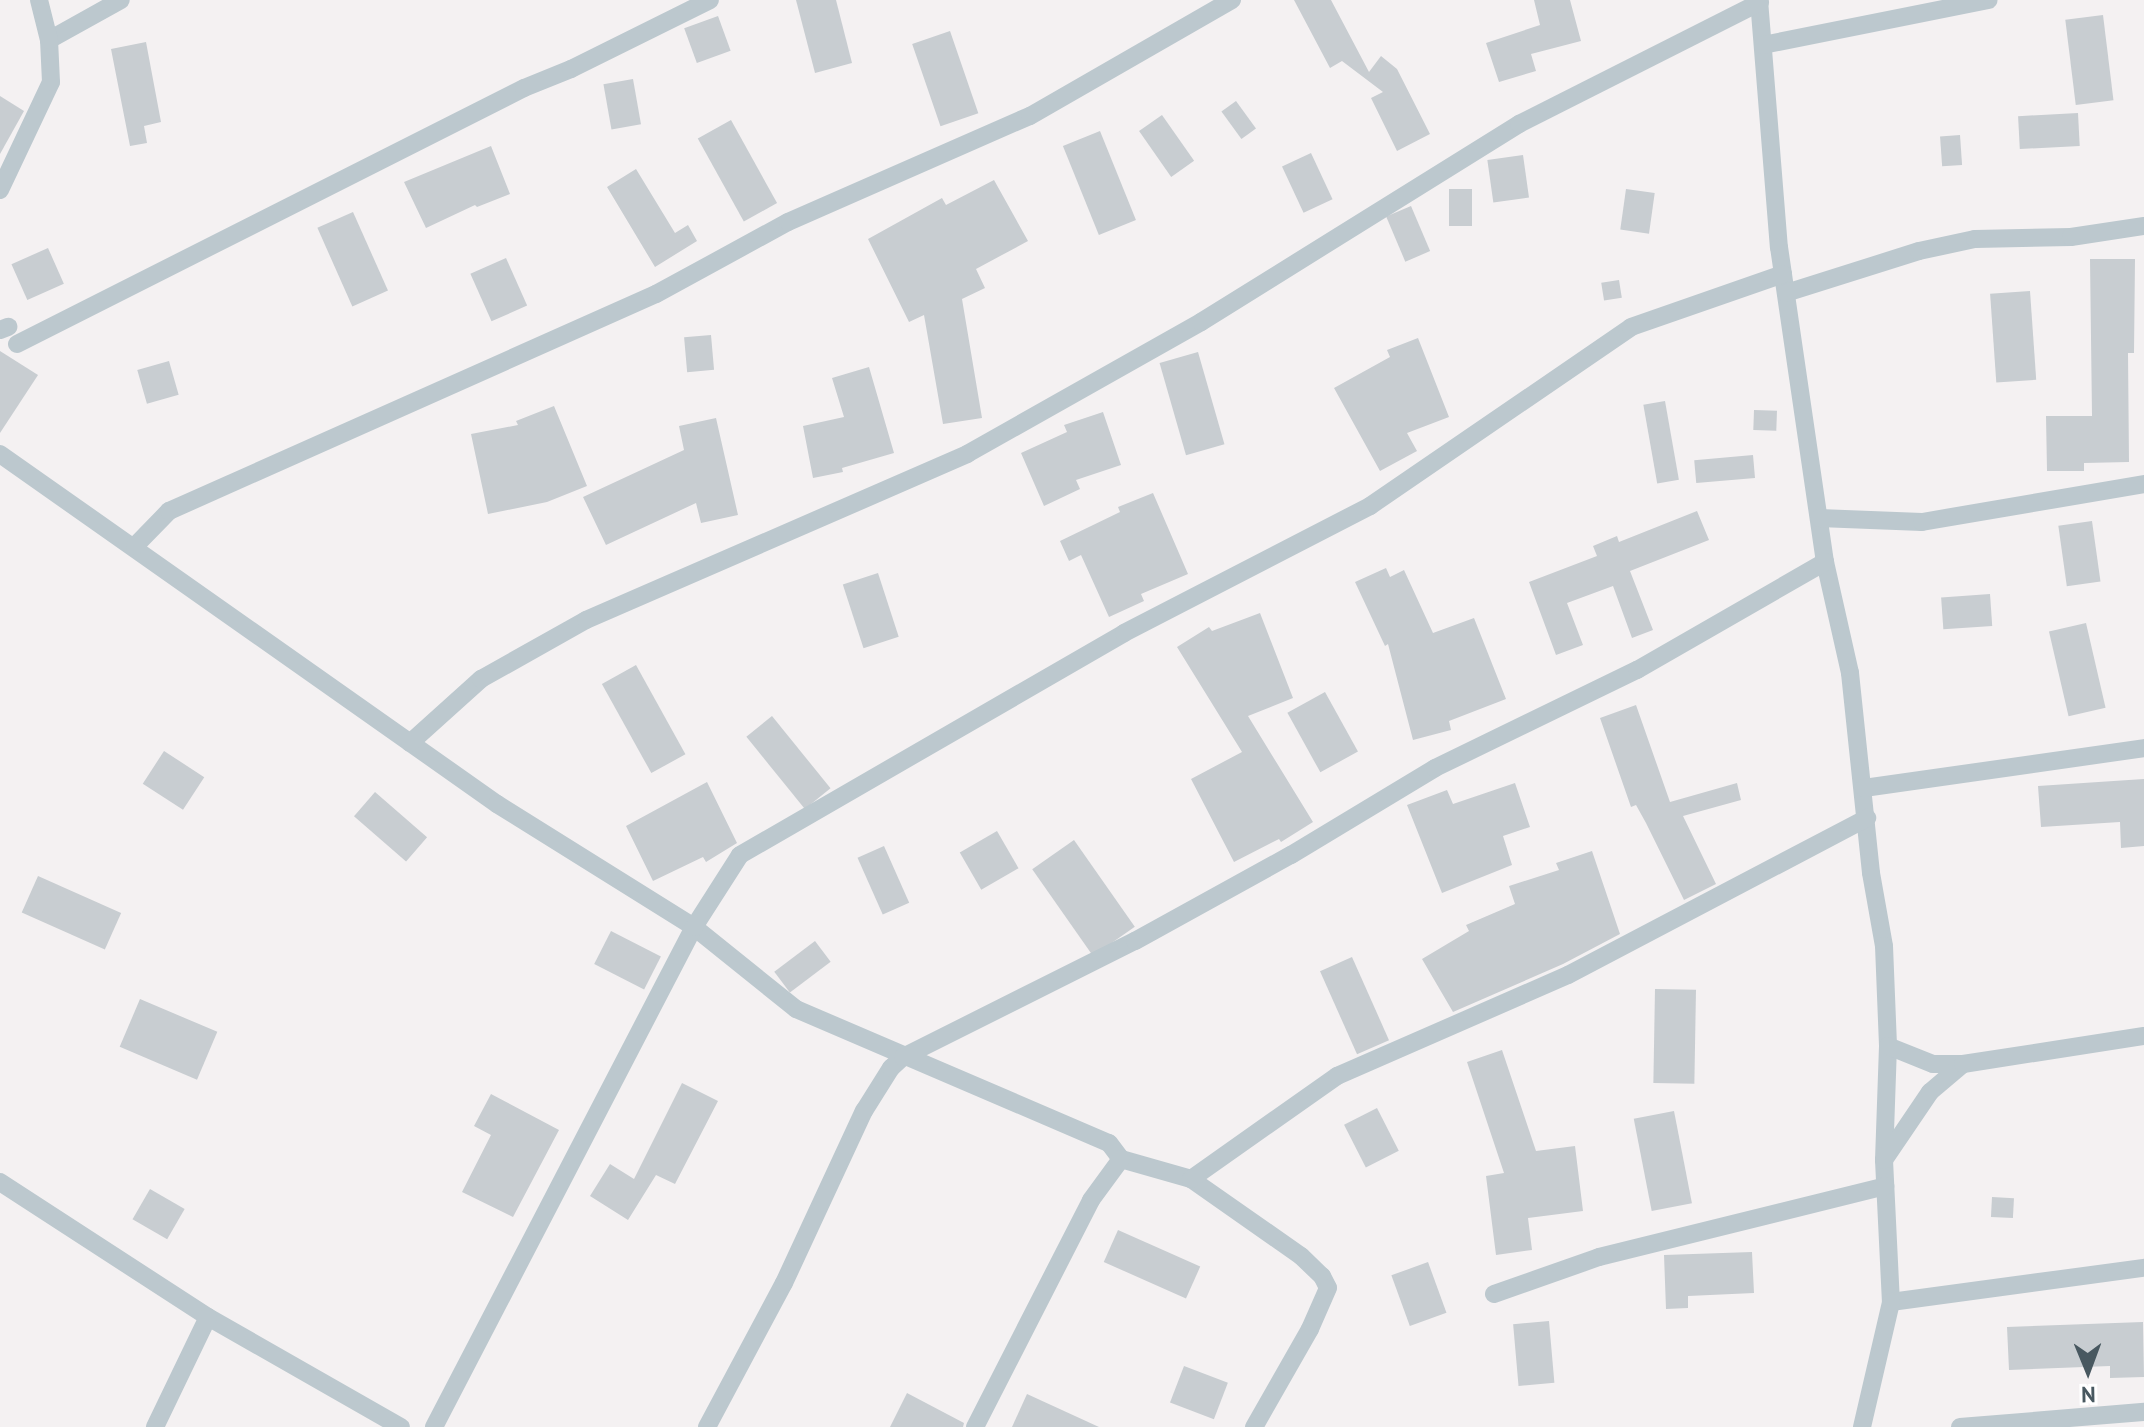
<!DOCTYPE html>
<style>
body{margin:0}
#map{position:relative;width:2144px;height:1427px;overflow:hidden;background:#f4f1f2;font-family:"PT Sans",sans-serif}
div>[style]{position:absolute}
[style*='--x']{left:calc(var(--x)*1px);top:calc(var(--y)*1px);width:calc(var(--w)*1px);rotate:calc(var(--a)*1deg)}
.building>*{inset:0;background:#c8cdd1;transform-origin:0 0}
.street>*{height:18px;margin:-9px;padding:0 9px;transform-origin:9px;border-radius:9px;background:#bcc8ce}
span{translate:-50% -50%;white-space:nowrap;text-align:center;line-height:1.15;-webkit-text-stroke:6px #fff;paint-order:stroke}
.north{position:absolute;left:2048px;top:1331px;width:80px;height:80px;-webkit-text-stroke:6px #fff;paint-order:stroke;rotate:179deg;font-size:22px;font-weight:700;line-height:32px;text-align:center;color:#485860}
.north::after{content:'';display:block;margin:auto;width:28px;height:36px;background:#485860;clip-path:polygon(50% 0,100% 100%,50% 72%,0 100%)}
</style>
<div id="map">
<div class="building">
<div style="clip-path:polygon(796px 0,836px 0,852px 63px,815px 73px)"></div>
<div style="clip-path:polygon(1294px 0,1331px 0,1369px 72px,1381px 56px,1397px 69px,1430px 134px,1397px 151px,1371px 98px,1383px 92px,1342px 61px,1330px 68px)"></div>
<div style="clip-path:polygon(1534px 0,1570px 0,1581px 41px,1531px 54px,1536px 71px,1499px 82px,1486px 43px,1540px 25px)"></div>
<div style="left:2103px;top:15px;width:86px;height:38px;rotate:83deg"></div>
<div style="left:718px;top:16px;width:37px;height:36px;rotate:70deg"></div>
<div style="left:950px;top:31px;width:87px;height:40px;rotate:71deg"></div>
<div style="clip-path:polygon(146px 42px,161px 122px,144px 126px,147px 143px,130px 146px,111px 49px)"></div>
<div style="left:633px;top:79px;width:46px;height:30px;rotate:80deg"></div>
<div style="clip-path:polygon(0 96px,24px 111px,0 154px)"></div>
<div style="left:1236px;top:101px;width:34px;height:18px;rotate:54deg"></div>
<div style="left:2078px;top:113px;width:33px;height:60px;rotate:87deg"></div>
<div style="left:1162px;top:115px;width:56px;height:28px;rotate:55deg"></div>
<div style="left:731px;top:120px;width:95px;height:38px;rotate:61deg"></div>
<div style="left:1100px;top:131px;width:96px;height:40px;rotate:68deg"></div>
<div style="left:1960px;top:135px;width:30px;height:20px;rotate:86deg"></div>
<div style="clip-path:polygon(491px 146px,510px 194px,477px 207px,475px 205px,426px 228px,404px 182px)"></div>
<div style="left:1311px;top:153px;width:51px;height:32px;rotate:65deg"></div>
<div style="left:1523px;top:155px;width:43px;height:36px;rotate:82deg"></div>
<div style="clip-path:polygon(636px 169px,675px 233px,688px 225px,697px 241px,655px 267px,607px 187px)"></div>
<div style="clip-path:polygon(994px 180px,1028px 241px,976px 269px,985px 288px,962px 299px,982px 418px,943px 424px,924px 315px,909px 322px,868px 239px,942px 198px,946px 205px)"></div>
<div style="left:1449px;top:189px;width:23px;height:37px"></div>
<div style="left:1626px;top:189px;width:29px;height:41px;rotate:8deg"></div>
<div style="left:1411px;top:206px;width:49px;height:27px;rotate:67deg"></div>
<div style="left:353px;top:212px;width:86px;height:39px;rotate:66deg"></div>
<div style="left:48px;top:248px;width:39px;height:40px;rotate:66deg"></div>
<div style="left:506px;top:258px;width:52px;height:39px;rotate:66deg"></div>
<div style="clip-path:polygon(2090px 259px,2135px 259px,2134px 353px,2128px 353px,2129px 462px,2084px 463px,2084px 471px,2047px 471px,2046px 416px,2092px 416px)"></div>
<div style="left:1619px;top:280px;width:18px;height:18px;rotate:81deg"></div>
<div style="left:2030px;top:291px;width:89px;height:40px;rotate:86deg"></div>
<div style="left:711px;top:335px;width:35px;height:27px;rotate:85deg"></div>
<div style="clip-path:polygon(1418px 338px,1449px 417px,1407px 433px,1417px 451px,1380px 471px,1334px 388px,1390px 357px,1387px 350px)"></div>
<div style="clip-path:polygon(0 351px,38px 375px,0 433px)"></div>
<div style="left:1198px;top:352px;width:96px;height:40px;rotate:74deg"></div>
<div style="left:169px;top:361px;width:35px;height:33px;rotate:74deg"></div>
<div style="clip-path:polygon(869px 367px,894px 453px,842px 468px,843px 472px,813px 478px,803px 426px,844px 417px,832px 378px)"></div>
<div style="left:1665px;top:401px;width:80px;height:22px;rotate:80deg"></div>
<div style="clip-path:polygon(554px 406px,587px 486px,547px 502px,488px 514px,471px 434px,518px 425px,516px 421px)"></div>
<div style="left:1754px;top:410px;width:23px;height:20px;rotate:2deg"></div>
<div style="clip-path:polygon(1103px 412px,1121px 465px,1076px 480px,1080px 489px,1044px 506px,1021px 453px,1067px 432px,1064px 425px)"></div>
<div style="clip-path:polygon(716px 418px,738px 515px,701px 523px,696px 503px,606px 545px,583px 497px,684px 450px,679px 426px)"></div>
<div style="left:1753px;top:455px;width:23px;height:59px;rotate:85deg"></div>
<div style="clip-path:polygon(1153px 493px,1188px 574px,1141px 594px,1144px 601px,1109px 617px,1081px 555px,1069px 561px,1060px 541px,1120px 512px,1118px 507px)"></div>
<div style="clip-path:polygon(1697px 511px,1709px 540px,1630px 571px,1653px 630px,1632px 638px,1613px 586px,1567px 603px,1583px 645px,1556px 655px,1529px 582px,1597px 556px,1593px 546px,1617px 536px,1619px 542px)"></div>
<div style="left:2092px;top:521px;width:61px;height:34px;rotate:82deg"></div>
<div style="clip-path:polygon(1386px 568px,1390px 577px,1404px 570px,1433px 633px,1474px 618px,1506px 699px,1449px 721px,1451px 730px,1413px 740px,1388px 644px,1385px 646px,1355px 582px)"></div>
<div style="left:878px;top:573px;width:67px;height:37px;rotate:72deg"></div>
<div style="left:1990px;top:594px;width:32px;height:49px;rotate:86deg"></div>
<div style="clip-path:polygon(1260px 613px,1293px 698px,1248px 716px,1313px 822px,1281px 842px,1279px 839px,1234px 862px,1191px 779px,1242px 752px,1177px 647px,1209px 627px,1212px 631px)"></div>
<div style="left:2086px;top:623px;width:87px;height:38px;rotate:77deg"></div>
<div style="left:636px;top:665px;width:102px;height:39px;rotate:61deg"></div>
<div style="left:1325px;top:692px;width:68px;height:43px;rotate:61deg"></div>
<div style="clip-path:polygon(1636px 705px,1670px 802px,1737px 783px,1741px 800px,1683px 816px,1716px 884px,1684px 900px,1646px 823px,1636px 805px,1631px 807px,1600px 718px)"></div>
<div style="left:772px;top:716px;width:93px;height:33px;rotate:51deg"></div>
<div style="left:164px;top:751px;width:48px;height:39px;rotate:33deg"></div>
<div style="clip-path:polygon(2144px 779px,2144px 846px,2121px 848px,2120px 822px,2041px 827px,2038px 786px)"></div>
<div style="clip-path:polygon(707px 782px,737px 843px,706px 862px,703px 857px,653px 881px,626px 826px)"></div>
<div style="clip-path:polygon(1515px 783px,1530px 827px,1503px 836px,1512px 865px,1442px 893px,1407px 805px,1447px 790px,1453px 804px)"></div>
<div style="left:375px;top:792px;width:69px;height:32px;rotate:41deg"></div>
<div style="left:997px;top:831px;width:43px;height:43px;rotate:60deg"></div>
<div style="left:1074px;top:840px;width:106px;height:51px;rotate:55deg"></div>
<div style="left:884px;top:846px;width:62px;height:29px;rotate:66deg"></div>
<div style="clip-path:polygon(1592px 851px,1620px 934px,1563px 964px,1453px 1012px,1422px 959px,1469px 931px,1466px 925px,1515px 904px,1509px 886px,1559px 870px,1556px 863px)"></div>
<div style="left:38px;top:876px;width:91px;height:40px;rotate:24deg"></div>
<div style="left:611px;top:931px;width:56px;height:37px;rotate:27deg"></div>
<div style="left:815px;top:941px;width:26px;height:51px;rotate:53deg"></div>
<div style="left:1352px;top:957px;width:91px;height:35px;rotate:66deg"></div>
<div style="left:1655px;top:989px;width:41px;height:94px;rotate:1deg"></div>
<div style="left:140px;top:999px;width:84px;height:52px;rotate:23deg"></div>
<div style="clip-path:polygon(1502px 1050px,1536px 1151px,1575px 1146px,1583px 1211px,1528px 1218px,1532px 1250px,1496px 1255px,1486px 1176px,1504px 1173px,1467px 1062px)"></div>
<div style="clip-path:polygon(682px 1083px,718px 1101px,675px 1184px,656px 1175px,628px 1220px,590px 1196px,610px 1164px,634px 1179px)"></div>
<div style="clip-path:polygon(491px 1094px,559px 1130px,513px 1217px,462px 1192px,491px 1135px,474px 1126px)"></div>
<div style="left:1377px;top:1108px;width:48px;height:37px;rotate:63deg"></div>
<div style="left:1674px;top:1111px;width:94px;height:41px;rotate:79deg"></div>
<div style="left:150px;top:1189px;width:40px;height:35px;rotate:30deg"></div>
<div style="left:1992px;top:1197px;width:22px;height:20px;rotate:3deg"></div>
<div style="left:1118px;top:1230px;width:90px;height:35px;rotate:24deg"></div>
<div style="clip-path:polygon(1752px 1252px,1754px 1293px,1688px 1296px,1688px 1308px,1666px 1309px,1664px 1255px)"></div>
<div style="left:1428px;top:1262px;width:54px;height:39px;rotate:70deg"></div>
<div style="left:1549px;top:1321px;width:62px;height:36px;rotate:85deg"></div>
<div style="clip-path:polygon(2143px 1322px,2144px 1377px,2110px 1378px,2110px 1366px,2009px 1370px,2007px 1327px)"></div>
<div style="left:1184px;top:1366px;width:47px;height:39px;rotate:21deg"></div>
<div style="clip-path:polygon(907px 1393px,964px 1423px,963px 1427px,890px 1427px)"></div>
<div style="clip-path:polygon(1027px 1394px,1099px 1427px,1012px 1427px)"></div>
</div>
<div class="street">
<div style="--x:1759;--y:0;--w:248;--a:85.4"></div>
<div style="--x:1779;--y:247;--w:318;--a:81.7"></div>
<div style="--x:1825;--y:562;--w:114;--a:77.3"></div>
<div style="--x:1850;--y:673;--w:201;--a:84"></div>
<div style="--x:1871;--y:873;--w:74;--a:79.9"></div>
<div style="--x:1884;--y:946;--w:100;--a:87.7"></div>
<div style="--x:1888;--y:1046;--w:114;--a:92"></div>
<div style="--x:1884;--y:1160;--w:142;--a:87.2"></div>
<div style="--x:1891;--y:1302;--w:255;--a:-7.7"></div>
<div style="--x:49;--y:40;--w:82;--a:-29.1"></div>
<div style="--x:1763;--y:45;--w:230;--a:-11.3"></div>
<div style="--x:0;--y:190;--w:119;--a:-64.7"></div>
<div style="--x:51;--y:82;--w:42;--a:-92.7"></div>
<div style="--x:49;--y:40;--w:41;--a:-104"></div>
<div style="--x:1786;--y:293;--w:139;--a:-17.5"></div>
<div style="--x:1919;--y:251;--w:57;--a:-12.1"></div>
<div style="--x:1975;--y:239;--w:96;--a:-1.2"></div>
<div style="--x:2071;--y:237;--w:74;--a:-8.6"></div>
<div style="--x:0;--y:330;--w:9;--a:-21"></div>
<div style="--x:17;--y:344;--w:568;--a:-26.79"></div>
<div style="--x:524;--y:88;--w:51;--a:-22"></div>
<div style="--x:571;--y:69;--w:155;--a:-26.4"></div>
<div style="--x:0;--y:454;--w:608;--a:35.15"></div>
<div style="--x:497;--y:804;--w:232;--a:32"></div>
<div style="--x:694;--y:927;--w:131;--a:38.8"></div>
<div style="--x:796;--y:1009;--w:340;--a:23.2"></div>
<div style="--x:1109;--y:1143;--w:20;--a:53"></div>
<div style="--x:1121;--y:1159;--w:73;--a:15.9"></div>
<div style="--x:1191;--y:1179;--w:134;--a:35"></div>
<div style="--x:1301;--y:1256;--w:29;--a:44"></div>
<div style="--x:1322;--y:1276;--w:13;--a:63"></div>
<div style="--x:1328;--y:1288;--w:45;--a:113.7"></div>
<div style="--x:1310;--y:1329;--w:113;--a:119.7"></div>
<div style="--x:1819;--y:518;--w:103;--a:2.2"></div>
<div style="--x:1922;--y:522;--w:225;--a:-9.7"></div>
<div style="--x:135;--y:546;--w:49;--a:-45.8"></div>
<div style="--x:169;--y:511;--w:533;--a:-24.02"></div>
<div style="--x:656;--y:294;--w:150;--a:-28.6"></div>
<div style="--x:788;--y:222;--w:264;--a:-23.7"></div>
<div style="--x:1030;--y:116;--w:233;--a:-29.9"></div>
<div style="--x:410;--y:743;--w:96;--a:-42"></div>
<div style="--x:481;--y:679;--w:120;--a:-29.3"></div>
<div style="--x:586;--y:620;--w:416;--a:-23.5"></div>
<div style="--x:967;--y:454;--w:269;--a:-29.4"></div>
<div style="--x:1201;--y:322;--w:375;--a:-31.9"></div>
<div style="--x:1519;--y:124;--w:270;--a:-26.8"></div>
<div style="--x:1864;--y:788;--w:283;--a:-8.1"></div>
<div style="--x:1888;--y:1046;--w:48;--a:21.8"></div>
<div style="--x:1933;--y:1064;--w:30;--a:0"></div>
<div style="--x:1884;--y:1160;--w:82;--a:-55.9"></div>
<div style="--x:1930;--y:1092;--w:43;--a:-40.3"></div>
<div style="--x:1963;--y:1064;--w:183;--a:-8.8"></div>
<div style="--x:1191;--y:1179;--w:179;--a:-35.2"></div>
<div style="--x:1337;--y:1076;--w:252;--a:-23.6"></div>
<div style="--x:1568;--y:975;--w:338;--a:-27.7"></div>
<div style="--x:0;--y:1182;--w:248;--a:33"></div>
<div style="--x:208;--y:1317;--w:222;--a:29.7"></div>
<div style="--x:1494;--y:1294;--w:111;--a:-19.4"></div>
<div style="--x:1599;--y:1257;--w:295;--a:-13.9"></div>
<div style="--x:155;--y:1427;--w:122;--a:-64.3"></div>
<div style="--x:434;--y:1427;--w:564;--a:-62.53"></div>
<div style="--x:694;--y:927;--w:85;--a:-57.4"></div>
<div style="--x:740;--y:855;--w:444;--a:-30"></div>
<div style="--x:1124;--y:633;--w:277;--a:-27.3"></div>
<div style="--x:1370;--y:506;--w:316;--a:-34.4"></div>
<div style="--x:1631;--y:327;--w:161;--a:-19.2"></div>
<div style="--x:707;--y:1427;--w:163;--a:-61.9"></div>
<div style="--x:784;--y:1283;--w:190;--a:-65.1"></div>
<div style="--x:864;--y:1111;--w:51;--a:-57.9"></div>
<div style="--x:891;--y:1068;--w:16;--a:-43"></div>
<div style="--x:903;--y:1057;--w:259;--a:-26.6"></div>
<div style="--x:1135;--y:941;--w:178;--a:-28.9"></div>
<div style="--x:1291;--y:855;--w:168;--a:-31.1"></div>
<div style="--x:1435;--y:768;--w:225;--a:-25.9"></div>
<div style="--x:1637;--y:670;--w:217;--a:-29.9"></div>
<div style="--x:975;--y:1427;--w:255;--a:-62.9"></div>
<div style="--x:1091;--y:1200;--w:51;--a:-53.8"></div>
<div style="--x:1862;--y:1427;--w:128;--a:-76.9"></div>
<div style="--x:1960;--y:1427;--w:185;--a:-4.7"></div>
</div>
<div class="north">N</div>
</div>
